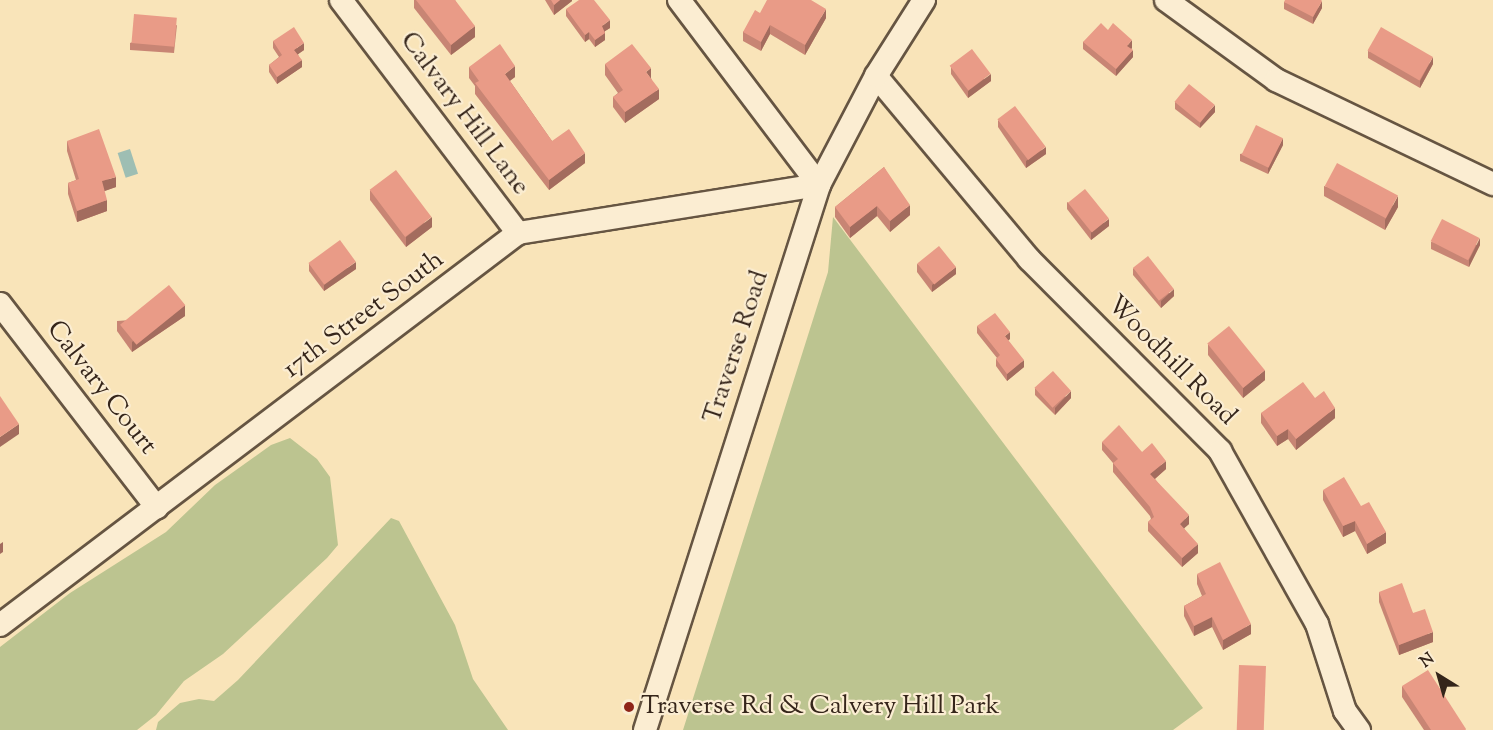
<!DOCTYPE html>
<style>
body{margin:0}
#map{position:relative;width:1493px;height:730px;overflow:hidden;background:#f9e4b9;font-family:"Sorts Mill Goudy",serif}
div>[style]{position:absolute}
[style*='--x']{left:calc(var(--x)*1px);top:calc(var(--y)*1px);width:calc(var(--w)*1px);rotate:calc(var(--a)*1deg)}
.green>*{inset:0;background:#bcc490}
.water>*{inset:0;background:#9ebeb3;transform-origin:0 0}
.roads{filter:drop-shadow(2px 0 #665542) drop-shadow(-2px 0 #665542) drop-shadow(0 2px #665542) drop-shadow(0 -2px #665542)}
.minor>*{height:22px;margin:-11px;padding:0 11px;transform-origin:11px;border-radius:11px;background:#fbedd2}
.wall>*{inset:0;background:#c88574}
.shaded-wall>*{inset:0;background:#a36c5e}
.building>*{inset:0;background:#e99b87;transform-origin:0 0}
.dots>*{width:16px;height:16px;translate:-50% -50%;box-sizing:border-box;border:3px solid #fbedd2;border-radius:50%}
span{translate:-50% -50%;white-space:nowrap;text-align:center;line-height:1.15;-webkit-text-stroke:4.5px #fbedd2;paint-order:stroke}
.street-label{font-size:26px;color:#35251a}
.poi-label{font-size:26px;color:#35251a}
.left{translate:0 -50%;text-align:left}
.north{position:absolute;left:1409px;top:646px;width:60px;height:60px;-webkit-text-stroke:4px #fbedd2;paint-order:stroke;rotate:323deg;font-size:16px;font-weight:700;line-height:24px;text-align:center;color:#35251a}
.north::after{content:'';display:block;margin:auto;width:21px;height:27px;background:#35251a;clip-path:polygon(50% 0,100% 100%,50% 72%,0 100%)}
</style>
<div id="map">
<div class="green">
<div style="clip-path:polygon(833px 217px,1203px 708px,1173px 730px,683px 730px,828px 272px)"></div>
<div style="clip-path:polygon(290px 438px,317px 459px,330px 477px,338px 545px,327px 558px,223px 654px,184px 681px,156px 715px,137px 730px,0 730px,0 647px,70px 593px,166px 532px,215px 485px,271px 445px)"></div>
<div style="clip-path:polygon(391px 518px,399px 521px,455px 625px,473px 679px,508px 730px,156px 730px,158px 722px,180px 703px,199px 699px,214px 701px,238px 680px)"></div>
</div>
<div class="water">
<div style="left:130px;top:149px;width:26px;height:13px;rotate:72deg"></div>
</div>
<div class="roads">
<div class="minor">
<div style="--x:341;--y:0;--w:293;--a:52.8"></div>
<div style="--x:1166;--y:0;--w:136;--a:36"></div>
<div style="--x:1276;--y:80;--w:241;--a:25.6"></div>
<div style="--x:876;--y:76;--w:239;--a:50.1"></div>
<div style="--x:1029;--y:259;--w:271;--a:45.1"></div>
<div style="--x:1220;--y:451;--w:198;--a:60.7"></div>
<div style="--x:1317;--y:624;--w:91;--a:72.2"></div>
<div style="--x:1345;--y:711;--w:24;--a:54"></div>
<div style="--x:0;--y:304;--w:257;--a:52.4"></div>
<div style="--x:0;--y:625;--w:650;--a:-37.12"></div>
<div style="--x:518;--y:233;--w:305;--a:-9.1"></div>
<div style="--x:819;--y:185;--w:232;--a:-127.1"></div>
<div style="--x:645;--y:730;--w:572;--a:-72.29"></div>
<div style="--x:819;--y:185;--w:123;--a:-62.4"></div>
<div style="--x:876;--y:76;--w:90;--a:-57.7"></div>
</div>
</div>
<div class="wall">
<div style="clip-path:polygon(414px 0,455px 0,475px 37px,451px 55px,414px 8px)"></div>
<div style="clip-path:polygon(545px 0,572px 0,572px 1px,554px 15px)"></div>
<div style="clip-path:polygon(1284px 2px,1322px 8px,1313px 24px,1284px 9px)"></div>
<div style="clip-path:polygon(566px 9px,610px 28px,605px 31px,605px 40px,595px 47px,589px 39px,585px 42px,566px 16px)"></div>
<div style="clip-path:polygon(760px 13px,826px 18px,805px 55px,770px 34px,761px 51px,743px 41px,743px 32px)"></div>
<div style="clip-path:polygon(177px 25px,174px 53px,130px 50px,130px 43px)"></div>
<div style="clip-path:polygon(1108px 30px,1132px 48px,1131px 49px,1133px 57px,1116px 76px,1083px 49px,1083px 42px)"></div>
<div style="clip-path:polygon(273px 41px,304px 50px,298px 54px,302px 67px,277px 84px,269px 72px,269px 65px,279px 57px,273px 48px)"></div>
<div style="clip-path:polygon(1368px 51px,1433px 64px,1420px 88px,1368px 58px)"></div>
<div style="clip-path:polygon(605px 64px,651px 78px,659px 99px,625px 123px,613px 107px,613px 97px,618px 93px,605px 75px)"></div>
<div style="clip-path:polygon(469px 67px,515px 77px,510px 81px,552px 141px,585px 163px,549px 190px,475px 94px,475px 86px,469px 78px)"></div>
<div style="clip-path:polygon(951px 67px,991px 81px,968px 98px,951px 74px)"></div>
<div style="clip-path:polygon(1175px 102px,1215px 112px,1200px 128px,1175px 109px)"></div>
<div style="clip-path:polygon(998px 120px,1046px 154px,1026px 168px,998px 127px)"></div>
<div style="clip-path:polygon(67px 141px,116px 187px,104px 191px,107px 211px,77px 222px,68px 194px,68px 183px,76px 180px,67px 151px)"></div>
<div style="clip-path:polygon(1283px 145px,1268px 174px,1240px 161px,1240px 154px)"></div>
<div style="clip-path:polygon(884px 167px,910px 215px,890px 232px,877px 216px,850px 238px,835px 217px,835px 207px)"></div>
<div style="clip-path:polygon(1324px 186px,1398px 207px,1385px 230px,1324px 196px)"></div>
<div style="clip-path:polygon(370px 190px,432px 227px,406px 247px,370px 200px)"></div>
<div style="clip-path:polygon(1067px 202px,1109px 226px,1091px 240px,1067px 209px)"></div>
<div style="clip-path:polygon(1431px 242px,1480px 245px,1469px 267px,1431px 249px)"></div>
<div style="clip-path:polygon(309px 264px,356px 269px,324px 291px,309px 271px)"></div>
<div style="clip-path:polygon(917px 264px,956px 274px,932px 292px,917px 272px)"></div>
<div style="clip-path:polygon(1133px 268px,1174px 296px,1161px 308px,1133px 275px)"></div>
<div style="clip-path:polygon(185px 316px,132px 352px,117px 331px,117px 321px)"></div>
<div style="clip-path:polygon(977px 326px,1010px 339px,1008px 340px,1024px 367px,1007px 381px,996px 366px,996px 359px,997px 358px,977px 333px)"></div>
<div style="clip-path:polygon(1208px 344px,1265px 380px,1243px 398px,1208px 355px)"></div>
<div style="clip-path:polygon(1035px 388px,1071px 398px,1055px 415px,1035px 395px)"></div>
<div style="clip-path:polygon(1315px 398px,1335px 418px,1296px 450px,1288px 439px,1277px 446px,1261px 423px,1261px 413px)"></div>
<div style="clip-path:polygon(1102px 442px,1142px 452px,1166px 469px,1155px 479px,1189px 524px,1184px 528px,1198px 553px,1182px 567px,1148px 531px,1148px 522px,1151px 519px,1150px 516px,1113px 472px,1113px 463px,1102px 450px)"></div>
<div style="clip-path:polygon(1323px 490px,1386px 543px,1367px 554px,1355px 531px,1343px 537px,1323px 500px)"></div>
<div style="clip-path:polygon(1197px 574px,1251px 634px,1223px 650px,1212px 627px,1194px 636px,1184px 616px,1184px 606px,1202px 596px,1197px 584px)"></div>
<div style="clip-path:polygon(1379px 592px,1413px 613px,1433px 642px,1399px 655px,1379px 602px)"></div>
<div style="clip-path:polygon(1402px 686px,1466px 730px,1424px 730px,1402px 697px)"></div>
</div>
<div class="shaded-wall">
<div style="clip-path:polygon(560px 0,572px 0,572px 1px,554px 15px,554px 5px)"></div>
<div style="clip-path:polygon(1322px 1px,1322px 8px,1313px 24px,1313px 17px)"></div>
<div style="clip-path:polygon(826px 9px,826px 18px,805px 55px,805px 45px)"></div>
<div style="clip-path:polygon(610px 20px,610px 28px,602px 33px,602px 26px)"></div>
<div style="clip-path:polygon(770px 25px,770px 34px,761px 51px,761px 42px)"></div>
<div style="clip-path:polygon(475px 26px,475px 37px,451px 55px,451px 45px)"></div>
<div style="clip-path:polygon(589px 32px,589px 39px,585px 42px,585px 35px)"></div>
<div style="clip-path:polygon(605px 33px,605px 40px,595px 47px,595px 40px)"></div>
<div style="clip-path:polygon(1132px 40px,1132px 48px,1127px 53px,1127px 46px)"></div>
<div style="clip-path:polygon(304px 43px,304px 50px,294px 57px,294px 50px)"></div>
<div style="clip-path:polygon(1133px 50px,1133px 57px,1116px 76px,1116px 69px)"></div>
<div style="clip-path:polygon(1433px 57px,1433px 64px,1420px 88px,1420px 81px)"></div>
<div style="clip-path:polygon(302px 60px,302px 67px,277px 84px,277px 77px)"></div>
<div style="clip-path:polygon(515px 66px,515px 77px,505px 84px,505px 74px)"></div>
<div style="clip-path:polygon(651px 68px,651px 79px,646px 72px)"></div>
<div style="clip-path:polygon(991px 74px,991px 81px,968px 98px,968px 91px)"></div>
<div style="clip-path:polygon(659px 89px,659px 99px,625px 123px,625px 112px)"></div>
<div style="clip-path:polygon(1215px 105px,1215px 112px,1200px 128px,1200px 121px)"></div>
<div style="clip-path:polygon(1283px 138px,1283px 145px,1268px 174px,1268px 167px)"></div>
<div style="clip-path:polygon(1046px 147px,1046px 154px,1026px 168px,1026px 161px)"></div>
<div style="clip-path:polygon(585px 153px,585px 163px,549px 190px,549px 180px)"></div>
<div style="clip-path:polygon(116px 177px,116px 187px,102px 192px,102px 181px)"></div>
<div style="clip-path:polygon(1398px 196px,1398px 207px,1385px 230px,1385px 220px)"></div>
<div style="clip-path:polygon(107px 200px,107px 211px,77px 222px,77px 211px)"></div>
<div style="clip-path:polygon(910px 205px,910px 215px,890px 232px,890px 221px)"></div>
<div style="clip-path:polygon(877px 206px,877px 216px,850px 238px,850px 227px)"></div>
<div style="clip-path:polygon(432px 217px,432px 227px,406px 247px,406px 237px)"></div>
<div style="clip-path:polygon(1109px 219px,1109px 226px,1091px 240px,1091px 232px)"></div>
<div style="clip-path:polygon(1480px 238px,1480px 245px,1469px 267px,1469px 260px)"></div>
<div style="clip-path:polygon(356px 262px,356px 269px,324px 291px,324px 284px)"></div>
<div style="clip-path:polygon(956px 267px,956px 274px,932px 292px,932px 285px)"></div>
<div style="clip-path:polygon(1174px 289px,1174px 296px,1161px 308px,1161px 301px)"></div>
<div style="clip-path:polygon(185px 305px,185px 316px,132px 352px,132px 342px)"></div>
<div style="clip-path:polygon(1010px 332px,1010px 339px,1005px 343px,1005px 336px)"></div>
<div style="clip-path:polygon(1024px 360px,1024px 367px,1007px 381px,1007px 374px)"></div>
<div style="clip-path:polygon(1265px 370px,1265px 380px,1243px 398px,1243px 388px)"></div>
<div style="clip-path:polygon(1071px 391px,1071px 398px,1055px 415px,1055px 408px)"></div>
<div style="clip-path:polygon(1335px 408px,1335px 418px,1296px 450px,1296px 439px)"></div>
<div style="clip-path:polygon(19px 424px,19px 434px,0 447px,0 437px)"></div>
<div style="clip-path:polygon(1288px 429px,1288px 439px,1277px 446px,1277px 436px)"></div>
<div style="clip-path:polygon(1166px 461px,1166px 469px,1150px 483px,1150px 474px)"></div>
<div style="clip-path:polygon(1189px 515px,1189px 524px,1180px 532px,1180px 524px)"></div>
<div style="clip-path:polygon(1355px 521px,1355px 531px,1343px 537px,1343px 526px)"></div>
<div style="clip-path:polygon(1386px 532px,1386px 543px,1367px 554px,1367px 544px)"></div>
<div style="clip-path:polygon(3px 542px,3px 552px,0 554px,0 544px)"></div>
<div style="clip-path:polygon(1198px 544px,1198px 553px,1182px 567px,1182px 558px)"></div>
<div style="clip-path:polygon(1212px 617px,1212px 627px,1194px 636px,1194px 626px)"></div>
<div style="clip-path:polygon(1251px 624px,1251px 634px,1223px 650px,1223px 640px)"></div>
<div style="clip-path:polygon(1433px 632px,1433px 642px,1399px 655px,1399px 645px)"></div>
</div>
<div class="building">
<div style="clip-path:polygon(416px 0,455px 0,475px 26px,451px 45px)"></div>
<div style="clip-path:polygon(551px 0,560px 0,554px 5px)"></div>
<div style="clip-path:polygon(579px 0,594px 0,610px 20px,602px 26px,605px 33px,595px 40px,589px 32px,585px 35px,566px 9px)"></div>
<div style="clip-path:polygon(767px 0,811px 0,826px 9px,805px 45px,770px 25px,761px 42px,743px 32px,755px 10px,760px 13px)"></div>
<div style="clip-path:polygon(1285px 0,1321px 0,1322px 1px,1313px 17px,1284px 2px)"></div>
<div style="left:134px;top:14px;width:43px;height:29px;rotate:5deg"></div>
<div style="clip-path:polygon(1101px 23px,1108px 30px,1113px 23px,1132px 40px,1127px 46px,1133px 50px,1116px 69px,1083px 42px)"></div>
<div style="clip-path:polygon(294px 27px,304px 43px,294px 50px,302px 60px,277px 77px,269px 65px,282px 55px,273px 41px)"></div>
<div style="left:1381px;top:27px;width:60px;height:27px;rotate:30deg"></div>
<div style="clip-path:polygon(500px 44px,515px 66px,505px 74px,552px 141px,569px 129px,585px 153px,549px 180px,475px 83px,479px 81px,469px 67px)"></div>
<div style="clip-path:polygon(632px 44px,651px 68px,646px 72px,659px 89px,625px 112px,613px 97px,623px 90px,605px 64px)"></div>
<div style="left:972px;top:49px;width:31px;height:28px;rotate:53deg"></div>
<div style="left:1189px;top:84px;width:33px;height:23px;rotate:39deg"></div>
<div style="left:1015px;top:106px;width:51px;height:22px;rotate:53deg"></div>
<div style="left:1256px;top:125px;width:30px;height:33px;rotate:26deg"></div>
<div style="clip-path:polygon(99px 129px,116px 177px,102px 181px,107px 200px,77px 211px,68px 183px,79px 179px,67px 141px)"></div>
<div style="left:1337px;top:163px;width:69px;height:26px;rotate:28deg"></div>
<div style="clip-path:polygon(884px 167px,910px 205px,890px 221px,877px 206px,850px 227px,835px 207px)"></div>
<div style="left:396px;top:170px;width:59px;height:33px;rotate:53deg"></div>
<div style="left:1085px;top:189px;width:38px;height:22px;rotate:51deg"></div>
<div style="left:1442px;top:219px;width:42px;height:25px;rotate:27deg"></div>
<div style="left:340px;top:240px;width:27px;height:39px;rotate:54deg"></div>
<div style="left:939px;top:246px;width:27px;height:28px;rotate:51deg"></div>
<div style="left:1148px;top:256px;width:42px;height:19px;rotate:52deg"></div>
<div style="left:169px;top:285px;width:26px;height:63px;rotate:51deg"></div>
<div style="clip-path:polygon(995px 313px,1010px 332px,1005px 336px,1024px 360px,1007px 374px,996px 359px,1000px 355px,977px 326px)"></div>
<div style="left:1229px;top:326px;width:57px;height:28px;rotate:51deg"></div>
<div style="left:1053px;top:371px;width:27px;height:25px;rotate:48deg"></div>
<div style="clip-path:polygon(1303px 382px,1315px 398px,1324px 391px,1335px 408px,1296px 439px,1288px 429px,1277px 436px,1261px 413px)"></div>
<div style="clip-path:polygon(0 396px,19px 424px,0 437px)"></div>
<div style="clip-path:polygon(1119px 425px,1142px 452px,1152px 443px,1166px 461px,1150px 474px,1189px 515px,1180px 524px,1198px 544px,1182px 558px,1148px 522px,1154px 517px,1150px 507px,1113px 463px,1118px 459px,1102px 442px)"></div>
<div style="clip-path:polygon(1344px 477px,1361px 506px,1369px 502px,1386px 532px,1367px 544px,1355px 521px,1343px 526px,1323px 490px)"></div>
<div style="clip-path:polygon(1220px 562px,1251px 624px,1223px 640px,1212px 617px,1194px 626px,1184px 606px,1206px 594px,1197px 574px)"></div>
<div style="clip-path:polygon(1402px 583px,1413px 613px,1425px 609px,1433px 632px,1399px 645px,1379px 592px)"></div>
<div style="left:1239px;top:665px;width:27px;height:65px;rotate:2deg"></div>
<div style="clip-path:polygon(1428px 670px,1466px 729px,1465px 730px,1431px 730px,1402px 686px)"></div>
</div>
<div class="dots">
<div style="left:629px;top:707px;background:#8f2418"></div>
</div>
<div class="street-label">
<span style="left:464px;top:114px;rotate:53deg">Calvary Hill Lane</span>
<span style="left:364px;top:315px;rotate:-37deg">17th Street South</span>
<span style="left:737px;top:347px;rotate:-72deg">Traverse Road</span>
<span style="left:1171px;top:361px;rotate:45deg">Woodhill Road</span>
<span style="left:101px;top:388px;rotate:52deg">Calvary Court</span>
</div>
<div class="poi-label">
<span class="left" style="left:641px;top:707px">Traverse Rd &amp; Calvery Hill Park</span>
</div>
<div class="north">N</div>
</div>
